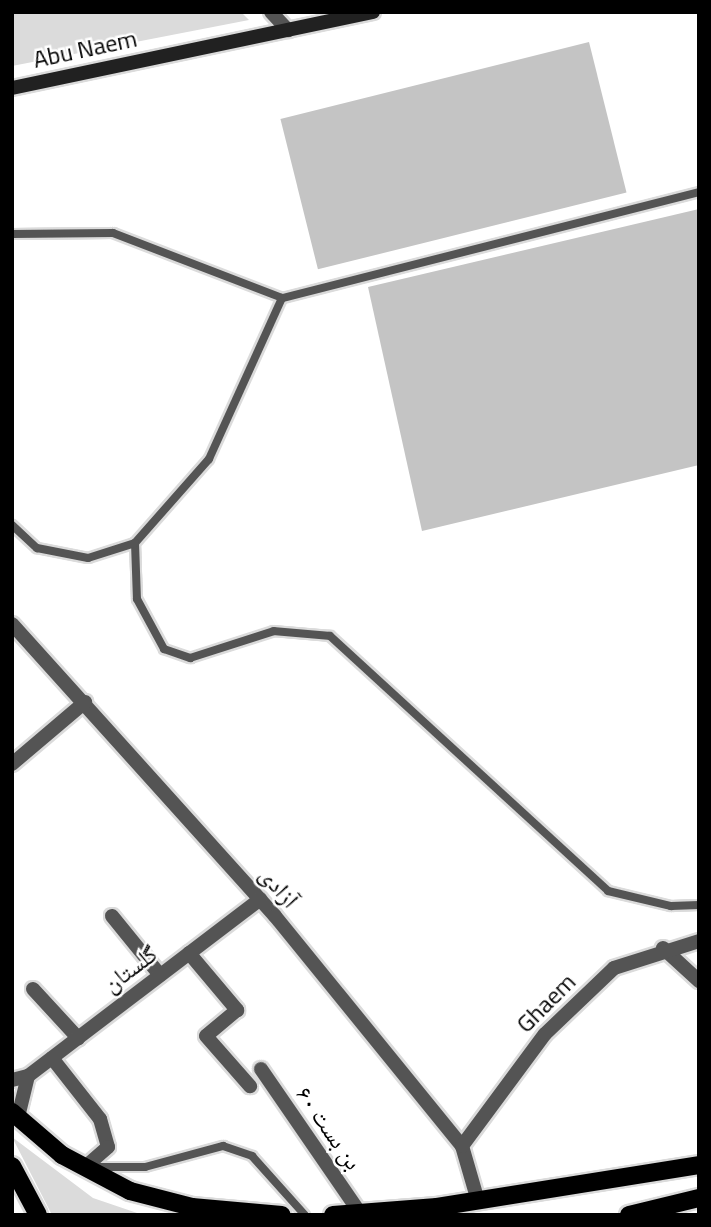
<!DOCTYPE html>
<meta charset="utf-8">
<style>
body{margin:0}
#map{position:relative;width:711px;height:1227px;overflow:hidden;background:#fff;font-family:"Titillium Web","Noto Naskh Arabic",sans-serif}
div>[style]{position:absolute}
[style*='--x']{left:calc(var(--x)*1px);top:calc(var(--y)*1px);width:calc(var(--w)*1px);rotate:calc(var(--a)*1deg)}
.green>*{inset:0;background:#dbdbdb}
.building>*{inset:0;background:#c4c4c4;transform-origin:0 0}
.roads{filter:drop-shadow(2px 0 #dbdbdb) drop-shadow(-2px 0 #dbdbdb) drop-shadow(0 2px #dbdbdb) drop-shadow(0 -2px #dbdbdb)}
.service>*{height:8px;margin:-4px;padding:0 4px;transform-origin:4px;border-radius:4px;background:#545454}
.minor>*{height:14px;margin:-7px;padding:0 7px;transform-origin:7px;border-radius:7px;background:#545454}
.secondary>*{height:14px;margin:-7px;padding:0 7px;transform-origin:7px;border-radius:7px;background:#212121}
.primary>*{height:18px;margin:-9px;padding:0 9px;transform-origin:9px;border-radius:9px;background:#000}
span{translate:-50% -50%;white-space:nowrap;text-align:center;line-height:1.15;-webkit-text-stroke:5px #fff;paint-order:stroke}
.street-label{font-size:24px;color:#000}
.frame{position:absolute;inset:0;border:14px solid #000;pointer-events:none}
</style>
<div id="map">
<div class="green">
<div style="clip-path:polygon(12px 12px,241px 12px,249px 20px,12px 66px)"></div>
<div style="clip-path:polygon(12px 1137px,93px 1198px,143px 1215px,52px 1215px)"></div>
</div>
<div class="building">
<div style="left:589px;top:42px;width:155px;height:318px;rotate:76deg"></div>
<div style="clip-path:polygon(699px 209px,699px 465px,422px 531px,368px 287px)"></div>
</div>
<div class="roads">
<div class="service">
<div style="--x:699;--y:192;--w:430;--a:165.7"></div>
<div style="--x:282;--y:298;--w:177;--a:114.4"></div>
<div style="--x:209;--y:459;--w:112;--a:131.4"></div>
<div style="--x:135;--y:543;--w:56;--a:88"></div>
<div style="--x:137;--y:599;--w:57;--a:61.6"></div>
<div style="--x:164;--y:649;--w:28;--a:19"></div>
<div style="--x:190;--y:658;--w:88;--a:-17.8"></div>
<div style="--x:274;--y:631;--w:56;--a:5.1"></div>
<div style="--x:330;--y:636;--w:377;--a:42.5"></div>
<div style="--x:608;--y:891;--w:65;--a:13.4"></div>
<div style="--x:671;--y:906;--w:28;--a:-2"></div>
<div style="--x:12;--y:234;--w:101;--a:-0.6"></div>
<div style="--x:113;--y:233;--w:181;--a:21"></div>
<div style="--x:12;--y:525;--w:34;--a:43"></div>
<div style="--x:37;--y:548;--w:52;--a:11.1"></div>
<div style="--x:88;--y:558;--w:49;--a:-17.7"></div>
<div style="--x:93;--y:1167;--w:52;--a:0"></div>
<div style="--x:145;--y:1167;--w:81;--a:-15.1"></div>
<div style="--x:223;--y:1146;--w:31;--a:19"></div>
<div style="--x:252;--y:1156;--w:79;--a:48.1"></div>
</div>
<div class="minor">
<div style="--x:271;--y:12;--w:25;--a:47"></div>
<div style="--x:12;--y:624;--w:393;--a:48"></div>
<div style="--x:275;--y:916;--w:296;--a:50.9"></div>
<div style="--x:462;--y:1146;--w:57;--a:73.8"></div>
<div style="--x:12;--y:764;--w:96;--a:-40.3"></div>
<div style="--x:112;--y:916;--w:76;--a:50.9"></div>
<div style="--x:663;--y:948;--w:49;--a:42.5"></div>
<div style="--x:189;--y:953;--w:75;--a:49.9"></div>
<div style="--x:237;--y:1010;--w:40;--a:140"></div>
<div style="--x:206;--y:1036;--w:67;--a:48.7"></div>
<div style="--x:33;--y:989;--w:67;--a:47.4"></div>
<div style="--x:52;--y:1058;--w:78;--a:51.8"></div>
<div style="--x:100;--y:1119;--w:29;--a:74"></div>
<div style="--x:108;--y:1147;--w:30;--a:139"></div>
<div style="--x:261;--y:1069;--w:175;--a:55.5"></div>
<div style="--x:12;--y:1080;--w:16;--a:-14"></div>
<div style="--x:28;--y:1076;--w:292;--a:-37.3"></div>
<div style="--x:18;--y:1117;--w:42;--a:-76.3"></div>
<div style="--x:462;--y:1146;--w:139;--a:-53.5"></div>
<div style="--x:545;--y:1034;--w:95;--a:-43.7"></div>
<div style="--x:614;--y:968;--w:89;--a:-17.6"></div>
</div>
<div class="secondary">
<div style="--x:12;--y:88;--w:369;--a:-11.9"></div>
</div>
<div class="primary">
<div style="--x:12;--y:1112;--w:66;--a:40.7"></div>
<div style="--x:62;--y:1155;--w:77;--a:27.9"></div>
<div style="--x:130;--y:1191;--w:64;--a:14.5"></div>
<div style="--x:192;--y:1207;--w:90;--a:5.1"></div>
<div style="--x:12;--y:1166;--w:55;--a:62"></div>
<div style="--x:333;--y:1215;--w:104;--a:-4.4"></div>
<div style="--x:437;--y:1207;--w:265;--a:-9.1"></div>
<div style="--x:629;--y:1215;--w:72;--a:-13.7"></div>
</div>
</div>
<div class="street-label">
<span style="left:85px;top:49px;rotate:-12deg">Abu Naem</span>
<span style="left:279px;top:887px;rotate:49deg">آزادی</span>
<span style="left:130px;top:969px;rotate:-37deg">گلستان</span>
<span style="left:546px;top:1003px;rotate:-45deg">Ghaem</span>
<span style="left:329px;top:1128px;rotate:55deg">بن بست ۶۰</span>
</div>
<div class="frame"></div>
</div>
